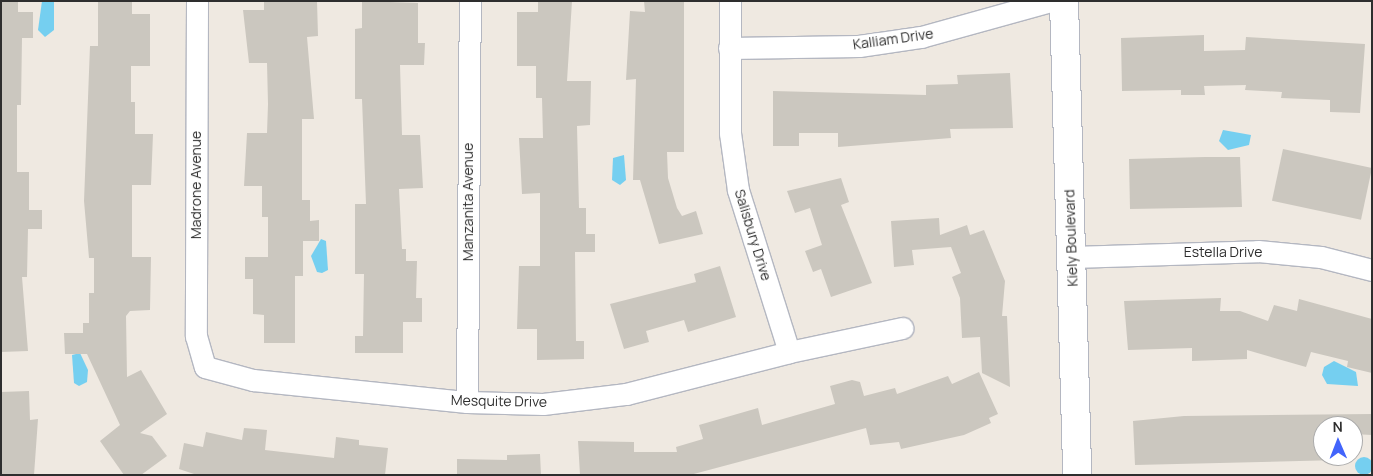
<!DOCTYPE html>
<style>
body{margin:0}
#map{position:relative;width:1373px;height:476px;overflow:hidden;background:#efe9e1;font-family:Manrope,sans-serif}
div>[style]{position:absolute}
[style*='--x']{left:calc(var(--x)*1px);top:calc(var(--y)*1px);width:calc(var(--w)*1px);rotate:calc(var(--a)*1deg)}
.water>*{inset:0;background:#75cff0}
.round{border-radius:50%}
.building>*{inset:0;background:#cbc7bf;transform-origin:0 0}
.roads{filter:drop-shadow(1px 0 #b4b7c1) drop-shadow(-1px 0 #b4b7c1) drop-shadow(0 1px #b4b7c1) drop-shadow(0 -1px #b4b7c1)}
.street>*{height:21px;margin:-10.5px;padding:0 10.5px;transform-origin:10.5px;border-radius:10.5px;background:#fff}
.secondary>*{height:28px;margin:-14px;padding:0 14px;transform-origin:14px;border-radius:14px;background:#fff}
span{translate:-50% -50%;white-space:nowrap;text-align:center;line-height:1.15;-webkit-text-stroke:5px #fff;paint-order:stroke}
.street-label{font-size:14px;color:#2e2e2e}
.frame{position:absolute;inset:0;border:2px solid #2e2e2e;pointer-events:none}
.north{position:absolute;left:1313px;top:416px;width:50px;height:50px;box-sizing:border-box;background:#fff;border:1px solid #ababab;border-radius:50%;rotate:359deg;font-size:14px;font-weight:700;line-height:20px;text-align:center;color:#2e2e2e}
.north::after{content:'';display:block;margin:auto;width:18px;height:22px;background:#4264fb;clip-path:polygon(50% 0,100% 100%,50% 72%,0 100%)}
</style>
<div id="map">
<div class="water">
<div style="clip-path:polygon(42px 1px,54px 1px,54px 30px,45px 37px,38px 30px)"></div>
<div style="clip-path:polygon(1223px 130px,1251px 135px,1249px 145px,1228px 150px,1219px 141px)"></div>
<div style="clip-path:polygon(624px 155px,626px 180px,620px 185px,612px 180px,613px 158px)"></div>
<div style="clip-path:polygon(321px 239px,326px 241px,328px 270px,322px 273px,317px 272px,311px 256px)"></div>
<div style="clip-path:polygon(80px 353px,88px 370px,87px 382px,79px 386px,74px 383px,72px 355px)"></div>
<div style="clip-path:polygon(1334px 361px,1356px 372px,1358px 386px,1327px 384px,1322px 375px,1324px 367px)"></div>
<div class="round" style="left:1355px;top:457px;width:18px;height:18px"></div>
</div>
<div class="building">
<div style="clip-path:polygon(1px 1px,18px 1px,18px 12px,33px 12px,33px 38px,22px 38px,21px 105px,17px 105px,17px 172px,29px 172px,29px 210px,42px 210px,42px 229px,28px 229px,27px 277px,22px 277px,28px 351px,1px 352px)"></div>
<div style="clip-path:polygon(98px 1px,132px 1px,132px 14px,150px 14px,150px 66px,131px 66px,131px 102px,135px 102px,135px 134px,153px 134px,151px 185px,132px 185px,132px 257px,151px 257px,150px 310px,130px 311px,126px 316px,127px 377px,141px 370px,167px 414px,140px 433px,152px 436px,167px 456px,141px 475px,124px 475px,100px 441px,120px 425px,87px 354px,65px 354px,64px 333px,83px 333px,83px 323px,89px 323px,89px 293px,94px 293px,94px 258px,89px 258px,84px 201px,90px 46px,98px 46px)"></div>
<div style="clip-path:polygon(264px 1px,317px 1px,318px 36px,307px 37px,314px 119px,302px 119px,302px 200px,310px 200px,310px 221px,319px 220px,319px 241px,303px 241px,303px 276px,295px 276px,295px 343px,264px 343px,264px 315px,253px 314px,253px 279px,245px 279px,245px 257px,268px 257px,268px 217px,262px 217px,262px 186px,244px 186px,247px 133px,267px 133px,268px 104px,267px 63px,249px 63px,243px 10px,264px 10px)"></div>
<div style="clip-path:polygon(362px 1px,418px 3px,418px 43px,425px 43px,424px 65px,400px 65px,402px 135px,420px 135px,423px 188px,399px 189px,402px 249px,406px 249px,406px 261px,417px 261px,416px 298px,422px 298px,422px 322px,403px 322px,403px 353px,355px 353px,355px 336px,363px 336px,364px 274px,355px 274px,355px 204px,366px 204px,362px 99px,355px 99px,355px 29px,362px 28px)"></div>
<div style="clip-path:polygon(538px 1px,572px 1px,567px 81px,591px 81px,590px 125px,577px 126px,579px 208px,586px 208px,586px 234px,595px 234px,595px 252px,575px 252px,576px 341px,584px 341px,584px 359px,537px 360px,537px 329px,517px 329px,519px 266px,540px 266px,540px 193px,522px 194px,519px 138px,543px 138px,542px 98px,536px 98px,536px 66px,517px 66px,517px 12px,538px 12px)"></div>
<div style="clip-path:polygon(644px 1px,684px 1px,684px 152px,667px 152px,668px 178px,677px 208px,682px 216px,696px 211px,703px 234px,659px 244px,640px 180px,633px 180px,636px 79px,626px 80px,630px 11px,645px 12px)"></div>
<div style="clip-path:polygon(1204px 35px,1204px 51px,1245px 50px,1246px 37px,1365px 44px,1360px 113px,1330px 112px,1330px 100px,1281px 98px,1282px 92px,1245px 90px,1246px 85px,1204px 86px,1205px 95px,1181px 95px,1181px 90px,1122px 91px,1121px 38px)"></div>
<div style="clip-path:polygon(1010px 73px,1013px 128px,950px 129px,951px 138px,838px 147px,838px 133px,799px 133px,799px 146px,773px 146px,773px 91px,926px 95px,926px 85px,958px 84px,957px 75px)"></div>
<div style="left:1283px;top:149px;width:91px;height:53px;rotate:12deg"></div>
<div style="clip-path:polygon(1205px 157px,1240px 157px,1242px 207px,1130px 209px,1129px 159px)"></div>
<div style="clip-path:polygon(841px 178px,849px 202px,841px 205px,872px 283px,831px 297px,821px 269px,813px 272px,805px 251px,822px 245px,810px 208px,795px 213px,787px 191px)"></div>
<div style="clip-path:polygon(939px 218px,940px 235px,967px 225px,970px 235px,984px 230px,1005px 281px,1002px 316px,1007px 316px,1010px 387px,982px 373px,980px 337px,962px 338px,960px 298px,952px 277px,961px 273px,951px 247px,912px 250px,914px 265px,894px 267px,891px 221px)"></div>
<div style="clip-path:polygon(720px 266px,736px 317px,688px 332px,684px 320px,646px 331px,649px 342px,624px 349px,610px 304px,696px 282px,694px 274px)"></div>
<div style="clip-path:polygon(1221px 298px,1220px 311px,1240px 311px,1268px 321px,1274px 305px,1297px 311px,1299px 299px,1372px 319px,1372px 373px,1347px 367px,1348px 361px,1311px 352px,1306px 367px,1247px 350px,1247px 359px,1192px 361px,1192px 348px,1128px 350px,1124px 301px)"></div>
<div style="clip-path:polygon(979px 372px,998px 414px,989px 418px,991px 423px,964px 435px,901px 449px,899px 442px,870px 445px,866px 428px,690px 475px,580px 475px,578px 441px,634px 442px,634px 452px,677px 452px,676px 447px,703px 439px,699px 425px,758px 408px,762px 425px,835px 404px,830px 386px,852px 380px,860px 382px,864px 396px,895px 388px,897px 394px,948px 376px,952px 384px)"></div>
<div style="clip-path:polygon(29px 391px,30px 420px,38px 419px,34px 475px,1px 475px,1px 392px)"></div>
<div style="clip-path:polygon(1372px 414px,1372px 435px,1353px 434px,1353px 426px,1323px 426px,1323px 456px,1339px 456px,1339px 460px,1135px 465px,1133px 421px,1184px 416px)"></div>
<div style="clip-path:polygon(244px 428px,267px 430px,265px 450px,334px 458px,336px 437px,359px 440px,359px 445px,388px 448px,385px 475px,197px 475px,179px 469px,184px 443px,203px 447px,206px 432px,242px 440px)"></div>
<div style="clip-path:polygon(540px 454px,541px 475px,457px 475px,457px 459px,507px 460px,507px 455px)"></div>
</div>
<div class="roads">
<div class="street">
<div style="--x:197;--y:1;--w:335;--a:90.2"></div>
<div style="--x:196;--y:336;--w:32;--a:74"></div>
<div style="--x:205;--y:367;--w:50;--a:15.2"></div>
<div style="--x:253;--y:380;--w:215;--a:5.9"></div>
<div style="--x:467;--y:402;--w:76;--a:1.5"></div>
<div style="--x:543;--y:404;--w:84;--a:-6.9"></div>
<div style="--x:626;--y:394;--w:168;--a:-14.4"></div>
<div style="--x:730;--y:1;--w:132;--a:90"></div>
<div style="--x:730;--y:133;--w:58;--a:82"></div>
<div style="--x:738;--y:190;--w:170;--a:72.5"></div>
<div style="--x:789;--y:352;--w:116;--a:-12"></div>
<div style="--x:729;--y:48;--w:130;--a:-0.9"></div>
<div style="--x:859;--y:46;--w:63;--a:-8.3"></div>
<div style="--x:921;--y:37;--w:135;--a:-15.5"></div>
<div style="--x:1072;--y:257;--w:186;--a:-1.8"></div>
<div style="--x:1258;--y:251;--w:63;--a:5.4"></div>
<div style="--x:1321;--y:257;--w:53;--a:14.3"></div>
<div style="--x:467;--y:402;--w:401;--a:-89.6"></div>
</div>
<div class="secondary">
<div style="--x:1064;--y:1;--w:474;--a:88.4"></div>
</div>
</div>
<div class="street-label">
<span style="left:893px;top:39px;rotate:-8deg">Kalliam Drive</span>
<span style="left:196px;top:185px;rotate:-90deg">Madrone Avenue</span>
<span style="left:468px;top:202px;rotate:-90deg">Manzanita Avenue</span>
<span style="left:753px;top:235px;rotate:73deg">Salisbury Drive</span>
<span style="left:1071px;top:238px;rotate:-92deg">Kiely Boulevard</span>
<span style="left:1223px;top:252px">Estella Drive</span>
<span style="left:499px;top:401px;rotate:1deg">Mesquite Drive</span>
</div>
<div class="frame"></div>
<div class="north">N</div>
</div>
